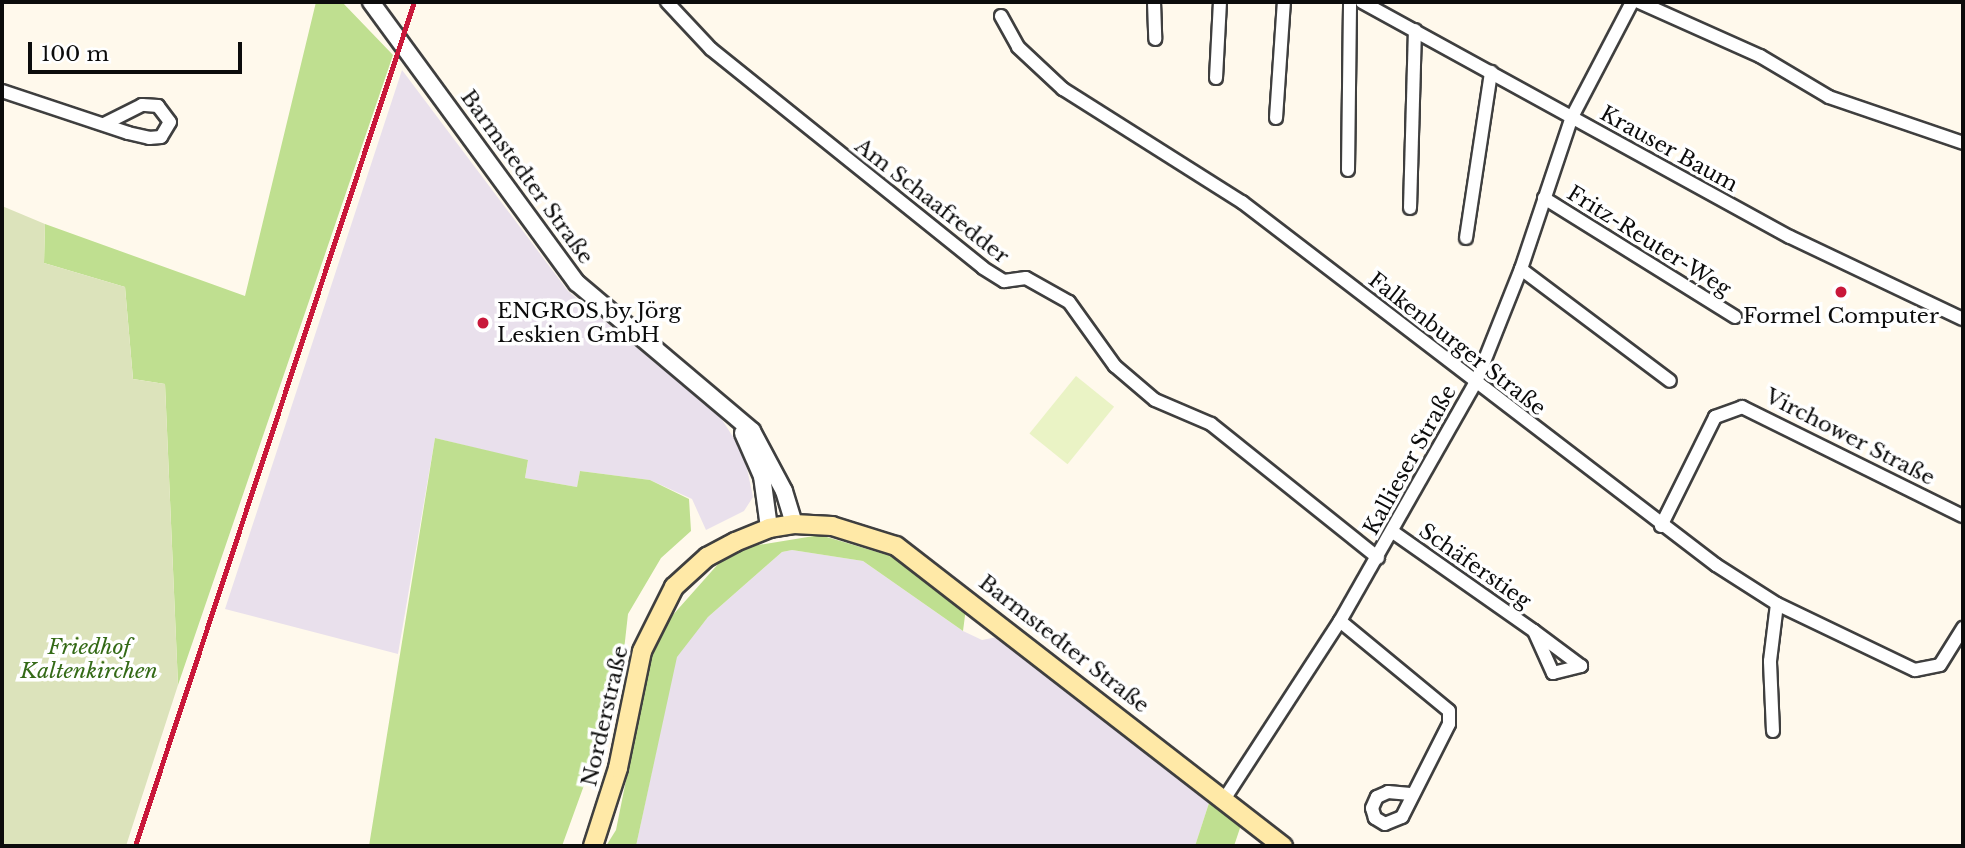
<!DOCTYPE html>
<meta charset="utf-8">
<style>
body{margin:0}
#map{position:relative;width:1965px;height:848px;overflow:hidden;background:#fff9ec;font-family:"Libre Baskerville",serif}
div>[style]{position:absolute}
[style*='--x']{left:calc(var(--x)*1px);top:calc(var(--y)*1px);width:calc(var(--w)*1px);rotate:calc(var(--a)*1deg)}
.industrial>*{inset:0;background:#e9e0ec}
.forest>*{inset:0;background:#bfdf90}
.cemetery>*{inset:0;background:#dce3bb}
.pitch>*{inset:0;background:#eaf3c5;transform-origin:0 0}
.roads{filter:drop-shadow(2px 0 #3f3f3f) drop-shadow(-2px 0 #3f3f3f) drop-shadow(0 2px #3f3f3f) drop-shadow(0 -2px #3f3f3f)}
.minor>*{height:12px;margin:-6px;padding:0 6px;transform-origin:6px;border-radius:6px;background:#fff}
.tertiary>*{height:16px;margin:-8px;padding:0 8px;transform-origin:8px;border-radius:8px;background:#fff}
.secondary>*{height:18px;margin:-9px;padding:0 9px;transform-origin:9px;border-radius:9px;background:#ffe9a7}
.rail>*{height:4.5px;margin:-2.25px;padding:0 2.25px;transform-origin:2.25px;border-radius:2.25px;background:#c9183a}
.dots>*{width:19px;height:19px;translate:-50% -50%;box-sizing:border-box;border:4px solid #fff;border-radius:50%}
span{translate:-50% -50%;white-space:nowrap;text-align:center;line-height:1.15;-webkit-text-stroke:7px #fff;paint-order:stroke}
.street-label{font-size:21px;color:#0c0c0c}
.poi-label{font-size:21px;color:#0c0c0c}
.left{translate:0 -50%;text-align:left}
.park-label{font-size:21px;color:#346a17;font-style:italic}
.frame{position:absolute;inset:0;border:4px solid #0c0c0c;pointer-events:none}
.scale{position:absolute;left:28px;top:42px;width:214px;height:32px;box-sizing:border-box;border:4px solid #0c0c0c;border-top:0;padding-left:9px;font-size:21px;line-height:24px;white-space:nowrap;color:#0c0c0c;-webkit-text-stroke:5px #fff;paint-order:stroke}
</style>
<div id="map">
<div class="industrial">
<div style="clip-path:polygon(402px 70px,568px 291px,719px 415px,744px 454px,753px 497px,744px 511px,706px 530px,692px 499px,650px 480px,580px 471px,577px 487px,525px 478px,528px 461px,435px 438px,398px 654px,225px 609px)"></div>
<div style="clip-path:polygon(792px 550px,863px 561px,963px 631px,982px 640px,997px 637px,1209px 803px,1195px 846px,636px 846px,676px 657px,708px 617px,782px 552px)"></div>
</div>
<div class="forest">
<div style="clip-path:polygon(316px 2px,342px 2px,393px 55px,178px 685px,165px 384px,133px 379px,125px 287px,44px 263px,45px 224px,245px 296px)"></div>
<div style="clip-path:polygon(435px 438px,528px 460px,525px 478px,577px 487px,580px 471px,650px 480px,689px 499px,691px 531px,661px 558px,628px 614px,620px 686px,562px 846px,369px 846px)"></div>
<div style="clip-path:polygon(820px 535px,891px 556px,966px 608px,963px 631px,863px 561px,792px 550px,782px 552px,708px 617px,677px 657px,636px 846px,606px 846px,616px 830px,651px 656px,663px 626px,719px 563px,752px 546px)"></div>
<div style="clip-path:polygon(1209px 803px,1241px 825px,1234px 846px,1195px 846px)"></div>
</div>
<div class="cemetery">
<div style="clip-path:polygon(2px 206px,45px 224px,44px 263px,125px 287px,133px 379px,165px 384px,178px 685px,126px 846px,2px 846px)"></div>
</div>
<div class="pitch">
<div style="left:1076px;top:376px;width:49px;height:74px;rotate:39deg"></div>
</div>
<div class="roads">
<div class="minor">
<div style="--x:667;--y:2;--w:64;--a:46.9"></div>
<div style="--x:711;--y:49;--w:349;--a:38.8"></div>
<div style="--x:983;--y:268;--w:25;--a:32"></div>
<div style="--x:1004;--y:281;--w:22;--a:-8"></div>
<div style="--x:1026;--y:278;--w:49;--a:29.2"></div>
<div style="--x:1069;--y:302;--w:79;--a:54.3"></div>
<div style="--x:1115;--y:366;--w:52;--a:40.4"></div>
<div style="--x:1155;--y:400;--w:61;--a:23.2"></div>
<div style="--x:1211;--y:424;--w:214;--a:38.7"></div>
<div style="--x:1154;--y:2;--w:37;--a:88"></div>
<div style="--x:1362;--y:2;--w:488;--a:28.8"></div>
<div style="--x:1790;--y:237;--w:191;--a:25.4"></div>
<div style="--x:1639;--y:2;--w:133;--a:24.1"></div>
<div style="--x:1760;--y:56;--w:80;--a:30.7"></div>
<div style="--x:1829;--y:97;--w:142;--a:18.9"></div>
<div style="--x:1001;--y:16;--w:35;--a:61"></div>
<div style="--x:1018;--y:47;--w:62;--a:43"></div>
<div style="--x:1063;--y:89;--w:212;--a:32.3"></div>
<div style="--x:1242;--y:202;--w:597;--a:37.45"></div>
<div style="--x:1716;--y:565;--w:72;--a:32.6"></div>
<div style="--x:1777;--y:604;--w:153;--a:25.6"></div>
<div style="--x:1915;--y:670;--w:25;--a:-11"></div>
<div style="--x:1940;--y:665;--w:44;--a:-58.1"></div>
<div style="--x:1216;--y:78;--w:76;--a:-87"></div>
<div style="--x:2;--y:91;--w:133;--a:18.4"></div>
<div style="--x:128;--y:133;--w:22;--a:13"></div>
<div style="--x:149;--y:138;--w:12;--a:-5"></div>
<div style="--x:161;--y:137;--w:17;--a:-59"></div>
<div style="--x:170;--y:122;--w:20;--a:-127"></div>
<div style="--x:158;--y:106;--w:16;--a:-176"></div>
<div style="--x:142;--y:105;--w:42;--a:153.4"></div>
<div style="--x:1276;--y:118;--w:116;--a:-86.1"></div>
<div style="--x:1348;--y:170;--w:168;--a:-89.3"></div>
<div style="--x:1544;--y:198;--w:225;--a:31.9"></div>
<div style="--x:1410;--y:208;--w:178;--a:-88.4"></div>
<div style="--x:1466;--y:238;--w:168;--a:-81.4"></div>
<div style="--x:1521;--y:269;--w:186;--a:36.9"></div>
<div style="--x:1661;--y:526;--w:122;--a:-63.6"></div>
<div style="--x:1715;--y:417;--w:29;--a:-20"></div>
<div style="--x:1742;--y:407;--w:246;--a:26.3"></div>
<div style="--x:1393;--y:532;--w:172;--a:35.1"></div>
<div style="--x:1534;--y:631;--w:46;--a:65.7"></div>
<div style="--x:1553;--y:673;--w:29;--a:-14"></div>
<div style="--x:1581;--y:666;--w:59;--a:-143.3"></div>
<div style="--x:1340;--y:621;--w:141;--a:39.5"></div>
<div style="--x:1449;--y:711;--w:13;--a:90"></div>
<div style="--x:1449;--y:724;--w:104;--a:116.8"></div>
<div style="--x:1402;--y:817;--w:18;--a:158"></div>
<div style="--x:1385;--y:824;--w:12;--a:-149"></div>
<div style="--x:1375;--y:818;--w:10;--a:-107"></div>
<div style="--x:1372;--y:808;--w:12;--a:-66"></div>
<div style="--x:1377;--y:797;--w:12;--a:-24"></div>
<div style="--x:1388;--y:792;--w:25;--a:5"></div>
<div style="--x:1773;--y:731;--w:70;--a:-92.5"></div>
<div style="--x:1770;--y:661;--w:57;--a:-83"></div>
<div style="--x:1225;--y:798;--w:211;--a:-57"></div>
<div style="--x:1340;--y:621;--w:275;--a:-60.4"></div>
<div style="--x:1476;--y:382;--w:122;--a:-68.3"></div>
<div style="--x:1521;--y:269;--w:160;--a:-71.5"></div>
<div style="--x:1572;--y:117;--w:130;--a:-62.4"></div>
</div>
<div class="tertiary">
<div style="--x:371;--y:2;--w:348;--a:53.8"></div>
<div style="--x:577;--y:283;--w:229;--a:40.2"></div>
<div style="--x:752;--y:431;--w:68;--a:61.9"></div>
<div style="--x:784;--y:491;--w:34;--a:73"></div>
<div style="--x:743;--y:433;--w:47;--a:66.2"></div>
<div style="--x:762;--y:476;--w:52;--a:82.3"></div>
</div>
<div class="secondary">
<div style="--x:593;--y:846;--w:82;--a:-72.2"></div>
<div style="--x:618;--y:768;--w:119;--a:-78.4"></div>
<div style="--x:642;--y:651;--w:72;--a:-63.4"></div>
<div style="--x:674;--y:587;--w:45;--a:-42.3"></div>
<div style="--x:707;--y:557;--w:32;--a:-28"></div>
<div style="--x:735;--y:542;--w:37;--a:-22"></div>
<div style="--x:769;--y:528;--w:25;--a:-9"></div>
<div style="--x:794;--y:524;--w:38;--a:3"></div>
<div style="--x:832;--y:526;--w:67;--a:17.4"></div>
<div style="--x:896;--y:546;--w:490;--a:37.8"></div>
</div>
</div>
<div class="rail">
<div style="--x:135;--y:846;--w:889;--a:-71.71"></div>
</div>
<div class="dots">
<div style="left:1841px;top:292px;background:#c9183a"></div>
<div style="left:483px;top:323px;background:#c9183a"></div>
</div>
<div class="street-label">
<span style="left:1669px;top:149px;rotate:29deg">Krauser Baum</span>
<span style="left:527px;top:177px;rotate:54deg">Barmstedter Straße</span>
<span style="left:932px;top:201px;rotate:38deg">Am Schaafredder</span>
<span style="left:1649px;top:241px;rotate:32deg">Fritz-Reuter-Weg</span>
<span style="left:1457px;top:344px;rotate:38deg">Falkenburger Straße</span>
<span style="left:1850px;top:437px;rotate:27deg">Virchower Straße</span>
<span style="left:1410px;top:460px;rotate:-61deg">Kallieser Straße</span>
<span style="left:1475px;top:566px;rotate:35deg">Schäferstieg</span>
<span style="left:1064px;top:644px;rotate:38deg">Barmstedter Straße</span>
<span style="left:605px;top:716px;rotate:-77deg">Norderstraße</span>
</div>
<div class="poi-label">
<span class="left" style="left:497px;top:323px">ENGROS by Jörg<br>Leskien GmbH</span>
<span style="left:1841px;top:316px">Formel Computer</span>
</div>
<div class="park-label">
<span style="left:89px;top:659px">Friedhof<br>Kaltenkirchen</span>
</div>
<div class="frame"></div>
<div class="scale">100 m</div>
</div>
